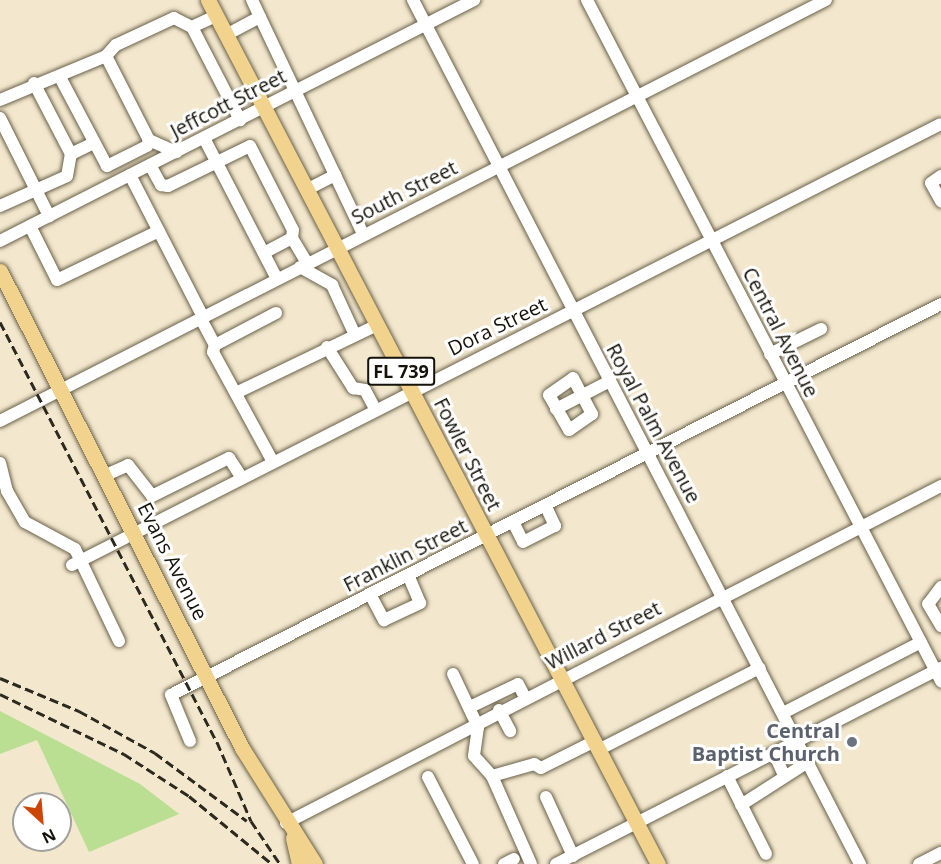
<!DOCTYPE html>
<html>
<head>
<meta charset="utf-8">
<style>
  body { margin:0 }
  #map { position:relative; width:941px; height:864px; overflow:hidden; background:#f3e8ce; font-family:"Open Sans",sans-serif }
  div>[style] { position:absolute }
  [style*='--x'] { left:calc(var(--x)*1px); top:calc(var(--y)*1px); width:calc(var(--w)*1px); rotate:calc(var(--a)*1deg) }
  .green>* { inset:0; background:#bade92 }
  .roads { filter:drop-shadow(0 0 2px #696049) drop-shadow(0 0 2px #696049) }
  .minor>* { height:12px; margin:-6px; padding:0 6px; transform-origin:6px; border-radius:6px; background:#fff }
  .major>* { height:15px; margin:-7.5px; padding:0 7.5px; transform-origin:7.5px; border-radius:7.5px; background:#f1d38d }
  .rail>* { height:3px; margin-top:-1.5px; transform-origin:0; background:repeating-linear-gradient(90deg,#2d291e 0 9px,transparent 0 13.5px) }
  .dots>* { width:16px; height:16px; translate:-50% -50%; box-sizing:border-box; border:3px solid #fff; border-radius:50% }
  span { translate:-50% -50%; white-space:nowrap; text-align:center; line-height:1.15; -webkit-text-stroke:6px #fff; paint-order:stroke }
  .shield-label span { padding:2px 4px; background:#fff; border:2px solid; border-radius:4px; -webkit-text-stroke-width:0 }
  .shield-label { font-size:18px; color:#151209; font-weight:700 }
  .street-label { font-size:20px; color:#151209 }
  .worship-label { font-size:20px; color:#5b616d; font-weight:700 }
  .right { translate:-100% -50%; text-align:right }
  .north { position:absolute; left:12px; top:792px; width:60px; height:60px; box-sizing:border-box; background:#fff; border:2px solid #a1a09d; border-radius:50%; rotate:154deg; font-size:16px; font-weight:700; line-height:24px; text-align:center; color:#151209 }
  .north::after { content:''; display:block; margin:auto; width:21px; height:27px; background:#cc4707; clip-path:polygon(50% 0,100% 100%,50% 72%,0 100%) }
</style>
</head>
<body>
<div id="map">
  <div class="green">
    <div style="clip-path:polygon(0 711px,140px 784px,179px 814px,89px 852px,37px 740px,0 754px)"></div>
  </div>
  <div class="roads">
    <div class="minor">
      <div style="--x:413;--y:0;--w:973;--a:62.64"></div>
      <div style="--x:587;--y:0;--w:768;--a:62.53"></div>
      <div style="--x:260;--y:17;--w:240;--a:64.6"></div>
      <div style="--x:192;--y:27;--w:105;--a:62.7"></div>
      <div style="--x:226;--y:35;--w:38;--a:-28"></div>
      <div style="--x:260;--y:17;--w:19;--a:-115"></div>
      <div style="--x:106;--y:56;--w:15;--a:-48"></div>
      <div style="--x:116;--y:45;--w:64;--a:-25"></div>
      <div style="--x:174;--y:18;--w:20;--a:27"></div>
      <div style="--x:192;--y:27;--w:26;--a:-25"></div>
      <div style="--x:34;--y:83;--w:80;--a:62.5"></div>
      <div style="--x:0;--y:100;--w:115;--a:-22.5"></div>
      <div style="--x:106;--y:56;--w:94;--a:62.9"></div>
      <div style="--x:149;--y:140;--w:6;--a:108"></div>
      <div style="--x:147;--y:146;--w:45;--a:153.4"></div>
      <div style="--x:107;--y:166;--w:98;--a:-117.9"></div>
      <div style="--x:231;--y:102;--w:26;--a:-28"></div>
      <div style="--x:0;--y:118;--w:110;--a:63.4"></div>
      <div style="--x:204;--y:138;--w:159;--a:62.6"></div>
      <div style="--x:149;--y:140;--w:30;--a:24"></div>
      <div style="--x:150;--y:165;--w:23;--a:61"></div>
      <div style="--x:161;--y:185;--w:7;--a:8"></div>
      <div style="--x:168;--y:186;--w:91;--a:-26"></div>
      <div style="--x:250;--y:146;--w:94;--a:62.9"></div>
      <div style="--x:293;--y:230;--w:8;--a:97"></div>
      <div style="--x:292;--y:238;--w:32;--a:152"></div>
      <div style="--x:130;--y:175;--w:160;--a:62.8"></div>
      <div style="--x:941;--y:176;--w:12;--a:145"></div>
      <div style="--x:931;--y:183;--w:21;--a:61"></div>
      <div style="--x:306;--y:190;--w:33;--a:-27"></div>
      <div style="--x:0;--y:206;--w:73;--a:-24.1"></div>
      <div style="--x:67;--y:176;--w:22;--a:-80"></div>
      <div style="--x:71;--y:154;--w:25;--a:-26"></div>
      <div style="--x:30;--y:226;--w:60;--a:63.4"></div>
      <div style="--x:57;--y:280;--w:113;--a:-25.7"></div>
      <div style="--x:292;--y:238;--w:29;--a:59"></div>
      <div style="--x:0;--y:241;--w:532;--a:-26.95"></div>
      <div style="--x:300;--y:267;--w:37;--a:29"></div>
      <div style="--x:332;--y:285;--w:55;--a:65.3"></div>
      <div style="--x:201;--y:319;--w:30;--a:62"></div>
      <div style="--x:327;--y:347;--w:49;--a:57.6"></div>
      <div style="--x:353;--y:388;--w:12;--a:9"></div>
      <div style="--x:365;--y:390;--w:21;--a:62"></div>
      <div style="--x:770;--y:354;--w:57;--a:-26.1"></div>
      <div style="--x:573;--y:378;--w:41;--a:62.2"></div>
      <div style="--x:592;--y:414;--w:28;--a:145"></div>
      <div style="--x:569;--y:430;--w:40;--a:-119.7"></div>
      <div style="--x:549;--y:395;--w:29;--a:-35"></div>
      <div style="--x:236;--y:393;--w:157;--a:-25.7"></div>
      <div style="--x:556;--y:409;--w:61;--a:-27.4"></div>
      <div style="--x:0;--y:421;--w:927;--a:-27.01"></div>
      <div style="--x:273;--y:462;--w:125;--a:-118.6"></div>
      <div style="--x:213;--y:352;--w:7;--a:-74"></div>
      <div style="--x:215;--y:345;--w:69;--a:-27.7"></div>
      <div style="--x:0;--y:463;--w:29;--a:76"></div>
      <div style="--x:7;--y:491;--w:36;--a:60"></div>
      <div style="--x:25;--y:522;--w:57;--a:28.4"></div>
      <div style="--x:75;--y:549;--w:102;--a:64.4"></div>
      <div style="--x:106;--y:475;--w:24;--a:-24"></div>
      <div style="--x:128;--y:465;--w:39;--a:52"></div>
      <div style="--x:152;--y:496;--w:86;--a:-26.3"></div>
      <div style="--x:229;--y:458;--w:24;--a:57"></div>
      <div style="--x:513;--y:522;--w:22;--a:63"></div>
      <div style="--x:523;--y:542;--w:36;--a:-27"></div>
      <div style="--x:555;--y:526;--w:23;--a:-115"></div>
      <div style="--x:72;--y:565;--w:974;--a:-26.91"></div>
      <div style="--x:941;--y:587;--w:21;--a:127"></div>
      <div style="--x:928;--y:604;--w:26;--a:59"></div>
      <div style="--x:370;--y:594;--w:30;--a:62"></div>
      <div style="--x:384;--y:620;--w:40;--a:-25"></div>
      <div style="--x:420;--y:603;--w:30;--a:-113"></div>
      <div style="--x:453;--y:674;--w:59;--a:64.7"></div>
      <div style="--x:478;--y:727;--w:29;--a:98"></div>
      <div style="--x:474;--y:756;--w:27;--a:48"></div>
      <div style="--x:492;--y:776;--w:44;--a:-15.9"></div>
      <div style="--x:534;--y:764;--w:8;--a:30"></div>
      <div style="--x:541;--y:768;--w:60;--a:-26.6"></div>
      <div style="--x:470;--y:707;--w:53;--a:-25.6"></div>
      <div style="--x:518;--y:684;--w:15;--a:62"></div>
      <div style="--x:499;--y:710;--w:24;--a:62"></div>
      <div style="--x:783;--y:713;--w:155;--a:-27.2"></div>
      <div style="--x:190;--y:741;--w:50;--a:-112.4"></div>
      <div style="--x:171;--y:695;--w:864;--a:-26.92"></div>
      <div style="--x:600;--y:749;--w:179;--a:-26.9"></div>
      <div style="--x:774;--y:753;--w:24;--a:66"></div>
      <div style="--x:492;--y:776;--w:96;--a:66.1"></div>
      <div style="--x:727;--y:776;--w:87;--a:63.4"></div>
      <div style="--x:428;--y:777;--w:98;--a:62.7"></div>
      <div style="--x:546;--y:797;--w:65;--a:65.4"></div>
      <div style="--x:741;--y:805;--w:80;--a:-32.7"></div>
      <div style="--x:286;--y:823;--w:737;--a:-27.23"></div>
      <div style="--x:504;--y:864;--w:11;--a:-27"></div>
      <div style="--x:556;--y:864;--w:432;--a:-27"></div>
      <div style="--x:919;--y:864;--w:25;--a:-27"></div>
    </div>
    <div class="major">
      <div style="--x:208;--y:0;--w:974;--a:62.49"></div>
      <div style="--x:0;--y:271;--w:535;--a:63.1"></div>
      <div style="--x:242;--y:748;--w:137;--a:57.8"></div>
      <div style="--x:293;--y:838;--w:27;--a:77"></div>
    </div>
  </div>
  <div class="rail">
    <div style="--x:0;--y:322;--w:473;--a:62.7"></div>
    <div style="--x:217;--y:742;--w:86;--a:66.7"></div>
    <div style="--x:251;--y:821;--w:52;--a:56"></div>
    <div style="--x:0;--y:678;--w:86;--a:22.7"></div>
    <div style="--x:79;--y:711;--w:87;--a:28.9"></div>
    <div style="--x:155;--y:753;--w:114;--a:36.5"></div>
    <div style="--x:0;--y:694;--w:138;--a:25.8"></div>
    <div style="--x:124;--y:754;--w:77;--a:32.9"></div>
    <div style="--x:189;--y:796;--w:107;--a:39.3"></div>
  </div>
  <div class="dots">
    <div style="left:852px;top:742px;background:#6b7280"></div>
  </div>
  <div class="shield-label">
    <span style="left:401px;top:371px">FL 739</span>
  </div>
  <div class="street-label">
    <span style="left:228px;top:103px;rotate:-27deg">Jeffcott Street</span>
    <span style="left:404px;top:192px;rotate:-27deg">South Street</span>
    <span style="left:497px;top:326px;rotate:-26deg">Dora Street</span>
    <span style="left:781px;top:332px;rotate:63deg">Central Avenue</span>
    <span style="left:654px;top:423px;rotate:62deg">Royal Palm Avenue</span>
    <span style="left:468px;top:454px;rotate:63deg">Fowler Street</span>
    <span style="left:405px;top:555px;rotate:-27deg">Franklin Street</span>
    <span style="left:173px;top:561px;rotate:63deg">Evans Avenue</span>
    <span style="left:603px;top:635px;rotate:-27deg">Willard Street</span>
  </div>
  <div class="worship-label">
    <span class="right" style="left:840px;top:742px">Central<br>Baptist Church</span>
  </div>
  <div class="north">N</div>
</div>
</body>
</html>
